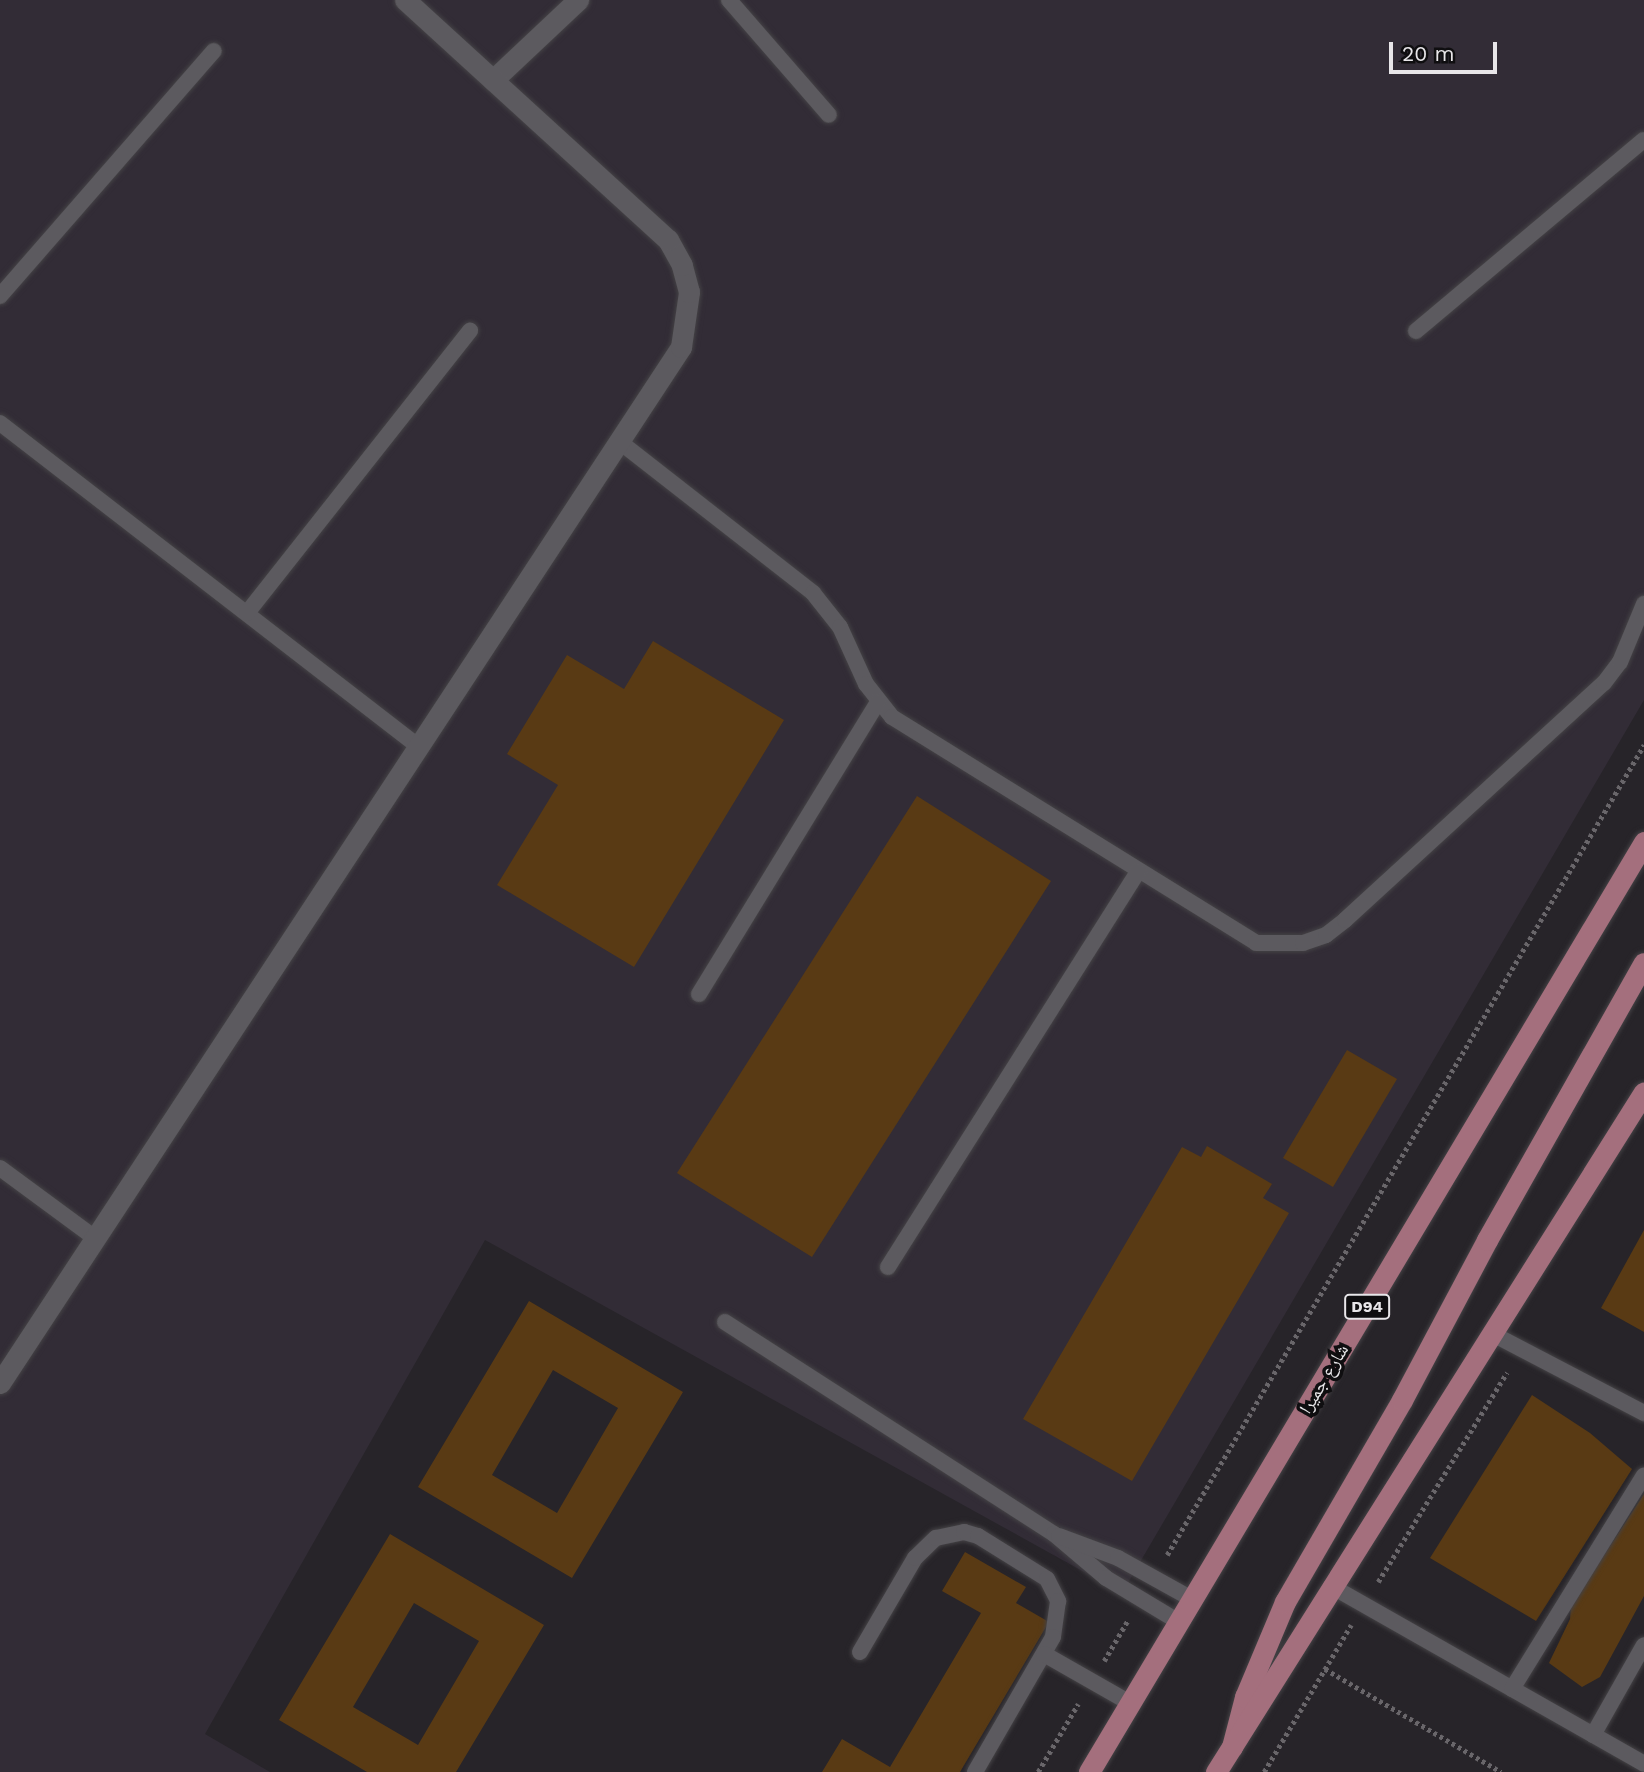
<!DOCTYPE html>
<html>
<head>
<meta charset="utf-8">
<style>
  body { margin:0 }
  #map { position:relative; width:1644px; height:1772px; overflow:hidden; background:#272429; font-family:"Work Sans","Noto Naskh Arabic",sans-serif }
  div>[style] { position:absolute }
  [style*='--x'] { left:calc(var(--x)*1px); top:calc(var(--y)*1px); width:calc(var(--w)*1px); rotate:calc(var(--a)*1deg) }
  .built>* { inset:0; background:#322c36 }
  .building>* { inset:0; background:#593a14 }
  .path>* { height:4.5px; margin-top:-2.25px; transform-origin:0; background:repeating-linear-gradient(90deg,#69666a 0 3.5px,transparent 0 7px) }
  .roads { filter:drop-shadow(0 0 2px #444245) drop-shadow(0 0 2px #444245) }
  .service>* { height:16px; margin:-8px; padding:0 8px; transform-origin:8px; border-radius:8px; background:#5c5a5f }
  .minor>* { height:21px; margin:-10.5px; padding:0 10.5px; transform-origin:10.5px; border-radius:10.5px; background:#5c5a5f }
  .primary>* { height:21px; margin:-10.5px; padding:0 10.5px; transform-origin:10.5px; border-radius:10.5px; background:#a46f7d }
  span { translate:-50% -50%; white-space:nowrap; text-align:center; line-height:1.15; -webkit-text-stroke:7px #0f0e10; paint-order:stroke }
  .shield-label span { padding:2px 5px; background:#0f0e10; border:2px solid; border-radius:5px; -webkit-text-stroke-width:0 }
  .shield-label { font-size:16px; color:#e8e6e9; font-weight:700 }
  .street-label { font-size:18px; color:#e8e6e9 }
  .scale { position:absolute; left:1389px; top:42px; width:108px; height:32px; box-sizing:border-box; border:4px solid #e8e6e9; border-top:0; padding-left:9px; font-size:21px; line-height:24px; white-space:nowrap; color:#e8e6e9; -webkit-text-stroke:5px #0f0e10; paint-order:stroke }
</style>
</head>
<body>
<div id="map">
  <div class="built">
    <div style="clip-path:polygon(0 0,1644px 0,1644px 700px,1122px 1593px,485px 1240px,205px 1734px,270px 1772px,0 1772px)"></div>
  </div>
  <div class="building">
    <div style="clip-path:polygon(653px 641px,784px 720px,634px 967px,497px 885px,558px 785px,507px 754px,567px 655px,624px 689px)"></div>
    <div style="clip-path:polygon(917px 796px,1051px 881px,812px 1257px,677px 1173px)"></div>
    <div style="clip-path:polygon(1347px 1050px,1397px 1079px,1333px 1187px,1283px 1158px)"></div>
    <div style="clip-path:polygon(1207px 1146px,1272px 1184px,1263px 1198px,1289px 1213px,1132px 1481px,1023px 1419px,1182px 1147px,1201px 1157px)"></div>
    <div style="clip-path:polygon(1644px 1230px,1644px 1332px,1601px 1308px)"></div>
    <div style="clip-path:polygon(evenodd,529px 1301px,683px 1392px,572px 1578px,418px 1487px,529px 1301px,553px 1370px,618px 1408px,557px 1513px,492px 1475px,553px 1370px)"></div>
    <div style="clip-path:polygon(1532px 1395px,1590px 1433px,1632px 1469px,1536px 1621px,1430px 1558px)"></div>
    <div style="clip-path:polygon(1644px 1494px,1644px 1596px,1600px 1677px,1582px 1687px,1549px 1663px,1570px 1619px,1571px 1606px)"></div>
    <div style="clip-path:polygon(evenodd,390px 1534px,544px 1625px,456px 1772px,367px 1772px,279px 1720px,390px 1534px,414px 1603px,479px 1641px,418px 1745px,353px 1707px,414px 1603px)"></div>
    <div style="clip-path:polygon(965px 1552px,1026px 1587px,1016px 1603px,1049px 1622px,960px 1772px,822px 1772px,842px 1739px,890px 1767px,981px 1613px,942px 1591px)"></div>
  </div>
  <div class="path">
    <div style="--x:1167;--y:1555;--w:940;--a:-59.51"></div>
    <div style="--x:1378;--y:1582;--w:246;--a:-58.4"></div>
    <div style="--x:1104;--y:1661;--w:48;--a:-59.7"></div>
    <div style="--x:1325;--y:1669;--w:204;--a:30.3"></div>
    <div style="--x:1038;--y:1772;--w:79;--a:-59.5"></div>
    <div style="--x:1264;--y:1772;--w:171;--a:-59.4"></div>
  </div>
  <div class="roads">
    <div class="service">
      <div style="--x:729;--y:0;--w:152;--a:49"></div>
      <div style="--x:0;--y:296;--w:325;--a:-48.9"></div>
      <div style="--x:1416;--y:331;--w:297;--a:-40"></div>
      <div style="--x:0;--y:423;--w:530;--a:37.71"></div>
      <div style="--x:620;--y:442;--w:245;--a:38"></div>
      <div style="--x:813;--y:593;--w:43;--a:51.5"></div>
      <div style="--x:840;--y:627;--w:63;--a:65.5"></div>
      <div style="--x:866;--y:684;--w:42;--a:51.8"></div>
      <div style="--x:892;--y:717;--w:428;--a:31.8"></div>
      <div style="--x:1256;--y:943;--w:47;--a:0"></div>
      <div style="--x:1303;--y:943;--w:24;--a:-19"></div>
      <div style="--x:1326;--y:935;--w:24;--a:-38"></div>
      <div style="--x:1345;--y:920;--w:351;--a:-42.5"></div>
      <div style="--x:1604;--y:683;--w:26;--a:-53"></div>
      <div style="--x:1620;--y:662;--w:63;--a:-67.5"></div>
      <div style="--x:247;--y:613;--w:360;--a:-51.7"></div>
      <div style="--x:699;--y:994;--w:342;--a:-58.5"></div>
      <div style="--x:0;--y:1168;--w:118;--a:36.4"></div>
      <div style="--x:888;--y:1267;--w:468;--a:-57.7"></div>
      <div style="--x:725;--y:1322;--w:391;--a:32.8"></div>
      <div style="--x:1054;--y:1534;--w:68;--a:40.2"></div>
      <div style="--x:1106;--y:1578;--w:85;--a:31.1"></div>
      <div style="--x:1491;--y:1333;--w:173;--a:27.6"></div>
      <div style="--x:1059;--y:1536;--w:63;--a:20.4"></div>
      <div style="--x:1118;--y:1558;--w:85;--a:29"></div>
      <div style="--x:1331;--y:1586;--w:360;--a:29.6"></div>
      <div style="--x:860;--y:1652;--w:109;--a:-59.7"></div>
      <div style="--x:915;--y:1558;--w:29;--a:-44"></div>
      <div style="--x:936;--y:1538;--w:29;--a:-12"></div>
      <div style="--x:964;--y:1532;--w:15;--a:16"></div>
      <div style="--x:978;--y:1536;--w:81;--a:31.9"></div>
      <div style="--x:1047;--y:1579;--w:25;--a:63"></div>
      <div style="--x:1058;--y:1601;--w:36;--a:98"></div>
      <div style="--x:1053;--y:1637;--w:156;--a:120"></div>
      <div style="--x:1044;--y:1654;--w:99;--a:29.7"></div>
      <div style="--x:1512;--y:1689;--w:251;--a:-58.3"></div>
      <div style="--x:1593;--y:1735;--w:103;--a:-60.5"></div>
    </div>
    <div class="minor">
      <div style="--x:493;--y:80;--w:117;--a:-43.3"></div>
      <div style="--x:0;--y:1383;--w:1240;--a:-56.68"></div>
      <div style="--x:681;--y:347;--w:56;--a:-81.7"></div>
      <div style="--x:689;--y:292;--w:28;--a:-105"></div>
      <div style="--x:682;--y:265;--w:29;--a:-119"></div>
      <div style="--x:668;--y:240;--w:356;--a:-137.6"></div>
    </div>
    <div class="primary">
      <div style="--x:1232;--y:1747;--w:52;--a:-75.4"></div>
      <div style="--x:1245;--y:1697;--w:103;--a:-67.2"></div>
      <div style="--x:1285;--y:1602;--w:233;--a:-59.9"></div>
      <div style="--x:1402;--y:1400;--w:181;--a:-62"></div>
      <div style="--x:1487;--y:1240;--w:318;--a:-60.5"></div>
      <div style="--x:1089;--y:1772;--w:1083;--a:-59.17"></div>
      <div style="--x:1216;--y:1772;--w:803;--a:-57.81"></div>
    </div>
  </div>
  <div class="shield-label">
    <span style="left:1367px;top:1307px">D94</span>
  </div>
  <div class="street-label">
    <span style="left:1324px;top:1379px;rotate:-59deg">شارع جميرا</span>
  </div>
  <div class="scale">20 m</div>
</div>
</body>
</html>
